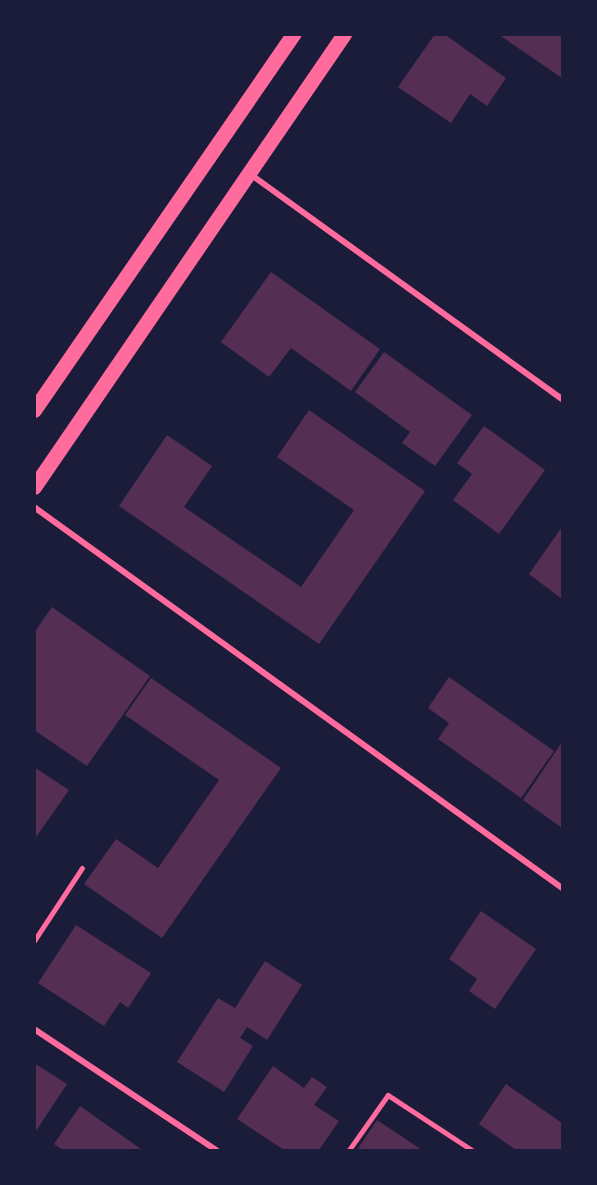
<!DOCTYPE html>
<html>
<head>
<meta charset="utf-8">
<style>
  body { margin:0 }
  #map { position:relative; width:597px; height:1185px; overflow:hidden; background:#1b1b3a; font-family:"DejaVu Sans",sans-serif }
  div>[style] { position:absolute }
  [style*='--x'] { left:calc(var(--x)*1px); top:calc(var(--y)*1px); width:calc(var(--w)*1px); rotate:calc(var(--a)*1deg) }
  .building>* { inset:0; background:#542f53 }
  .service>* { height:4.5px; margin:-2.25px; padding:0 2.25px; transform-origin:2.25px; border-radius:2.25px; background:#ff6b9d }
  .minor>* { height:6px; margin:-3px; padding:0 3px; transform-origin:3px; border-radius:3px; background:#ff6b9d }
  .primary>* { height:15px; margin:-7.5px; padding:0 7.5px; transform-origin:7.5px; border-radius:7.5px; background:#ff6b9d }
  span { translate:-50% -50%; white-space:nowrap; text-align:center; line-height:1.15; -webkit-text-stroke:4.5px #1b1b3a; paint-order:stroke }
  .frame { position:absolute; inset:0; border:36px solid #1b1b3a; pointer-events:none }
</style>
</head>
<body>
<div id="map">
  <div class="building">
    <div style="clip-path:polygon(435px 34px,444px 34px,506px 78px,487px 106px,470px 94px,451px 123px,398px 87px)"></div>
    <div style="clip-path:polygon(498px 34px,562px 34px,562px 78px)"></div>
    <div style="clip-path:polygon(271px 272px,380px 349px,351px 391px,291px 348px,269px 377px,221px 342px)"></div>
    <div style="clip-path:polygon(384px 352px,472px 415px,435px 466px,402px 443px,410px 432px,355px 392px)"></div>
    <div style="clip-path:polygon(309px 410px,425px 491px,319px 644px,119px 506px,167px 435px,212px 466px,184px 507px,301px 587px,354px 510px,277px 457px)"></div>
    <div style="clip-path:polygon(484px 426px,545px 470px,499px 534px,453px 500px,472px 474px,457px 463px)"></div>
    <div style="clip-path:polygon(562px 527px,562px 599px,529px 574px)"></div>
    <div style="clip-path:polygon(52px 607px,150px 676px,87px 766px,34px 730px,34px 633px)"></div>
    <div style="clip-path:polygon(449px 677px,554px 751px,521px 798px,438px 739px,449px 723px,428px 708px)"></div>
    <div style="clip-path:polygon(151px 678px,281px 768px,162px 938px,84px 884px,116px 839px,158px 868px,219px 780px,125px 715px)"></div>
    <div style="clip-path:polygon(562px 742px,562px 828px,523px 800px)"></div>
    <div style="clip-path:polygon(34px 767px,69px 790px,34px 840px)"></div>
    <div style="clip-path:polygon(481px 911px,536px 949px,495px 1009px,469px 991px,477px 979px,449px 959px)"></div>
    <div style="clip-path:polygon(76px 925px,151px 973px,128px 1008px,120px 1002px,104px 1026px,38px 983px)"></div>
    <div style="clip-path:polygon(265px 961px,302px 985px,267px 1040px,247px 1027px,240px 1038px,253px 1046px,224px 1092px,177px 1062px,218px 998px,235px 1008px)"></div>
    <div style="clip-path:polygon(34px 1063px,67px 1084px,34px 1134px)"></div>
    <div style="clip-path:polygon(273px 1066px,304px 1088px,312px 1077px,327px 1087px,314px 1105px,339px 1121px,319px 1150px,284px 1150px,237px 1119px)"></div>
    <div style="clip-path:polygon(506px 1084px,562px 1123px,562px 1150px,516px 1150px,479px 1124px)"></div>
    <div style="clip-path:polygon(80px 1106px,141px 1149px,140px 1150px,63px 1150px,54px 1144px)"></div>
    <div style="clip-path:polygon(377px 1120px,422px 1150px,357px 1150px)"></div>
  </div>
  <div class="service">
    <div style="--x:34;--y:941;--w:87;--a:-56.7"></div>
    <div style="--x:349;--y:1150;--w:67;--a:-54.7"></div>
    <div style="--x:388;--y:1095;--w:100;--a:33.2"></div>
  </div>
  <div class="minor">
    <div style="--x:250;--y:174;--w:385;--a:35.8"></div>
    <div style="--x:34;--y:507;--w:651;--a:35.81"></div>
    <div style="--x:34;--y:1029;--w:219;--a:33.6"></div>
  </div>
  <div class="primary">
    <div style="--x:34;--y:410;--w:457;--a:-55.4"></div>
    <div style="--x:34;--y:487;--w:549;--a:-55.62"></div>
  </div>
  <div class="frame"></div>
</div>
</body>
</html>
